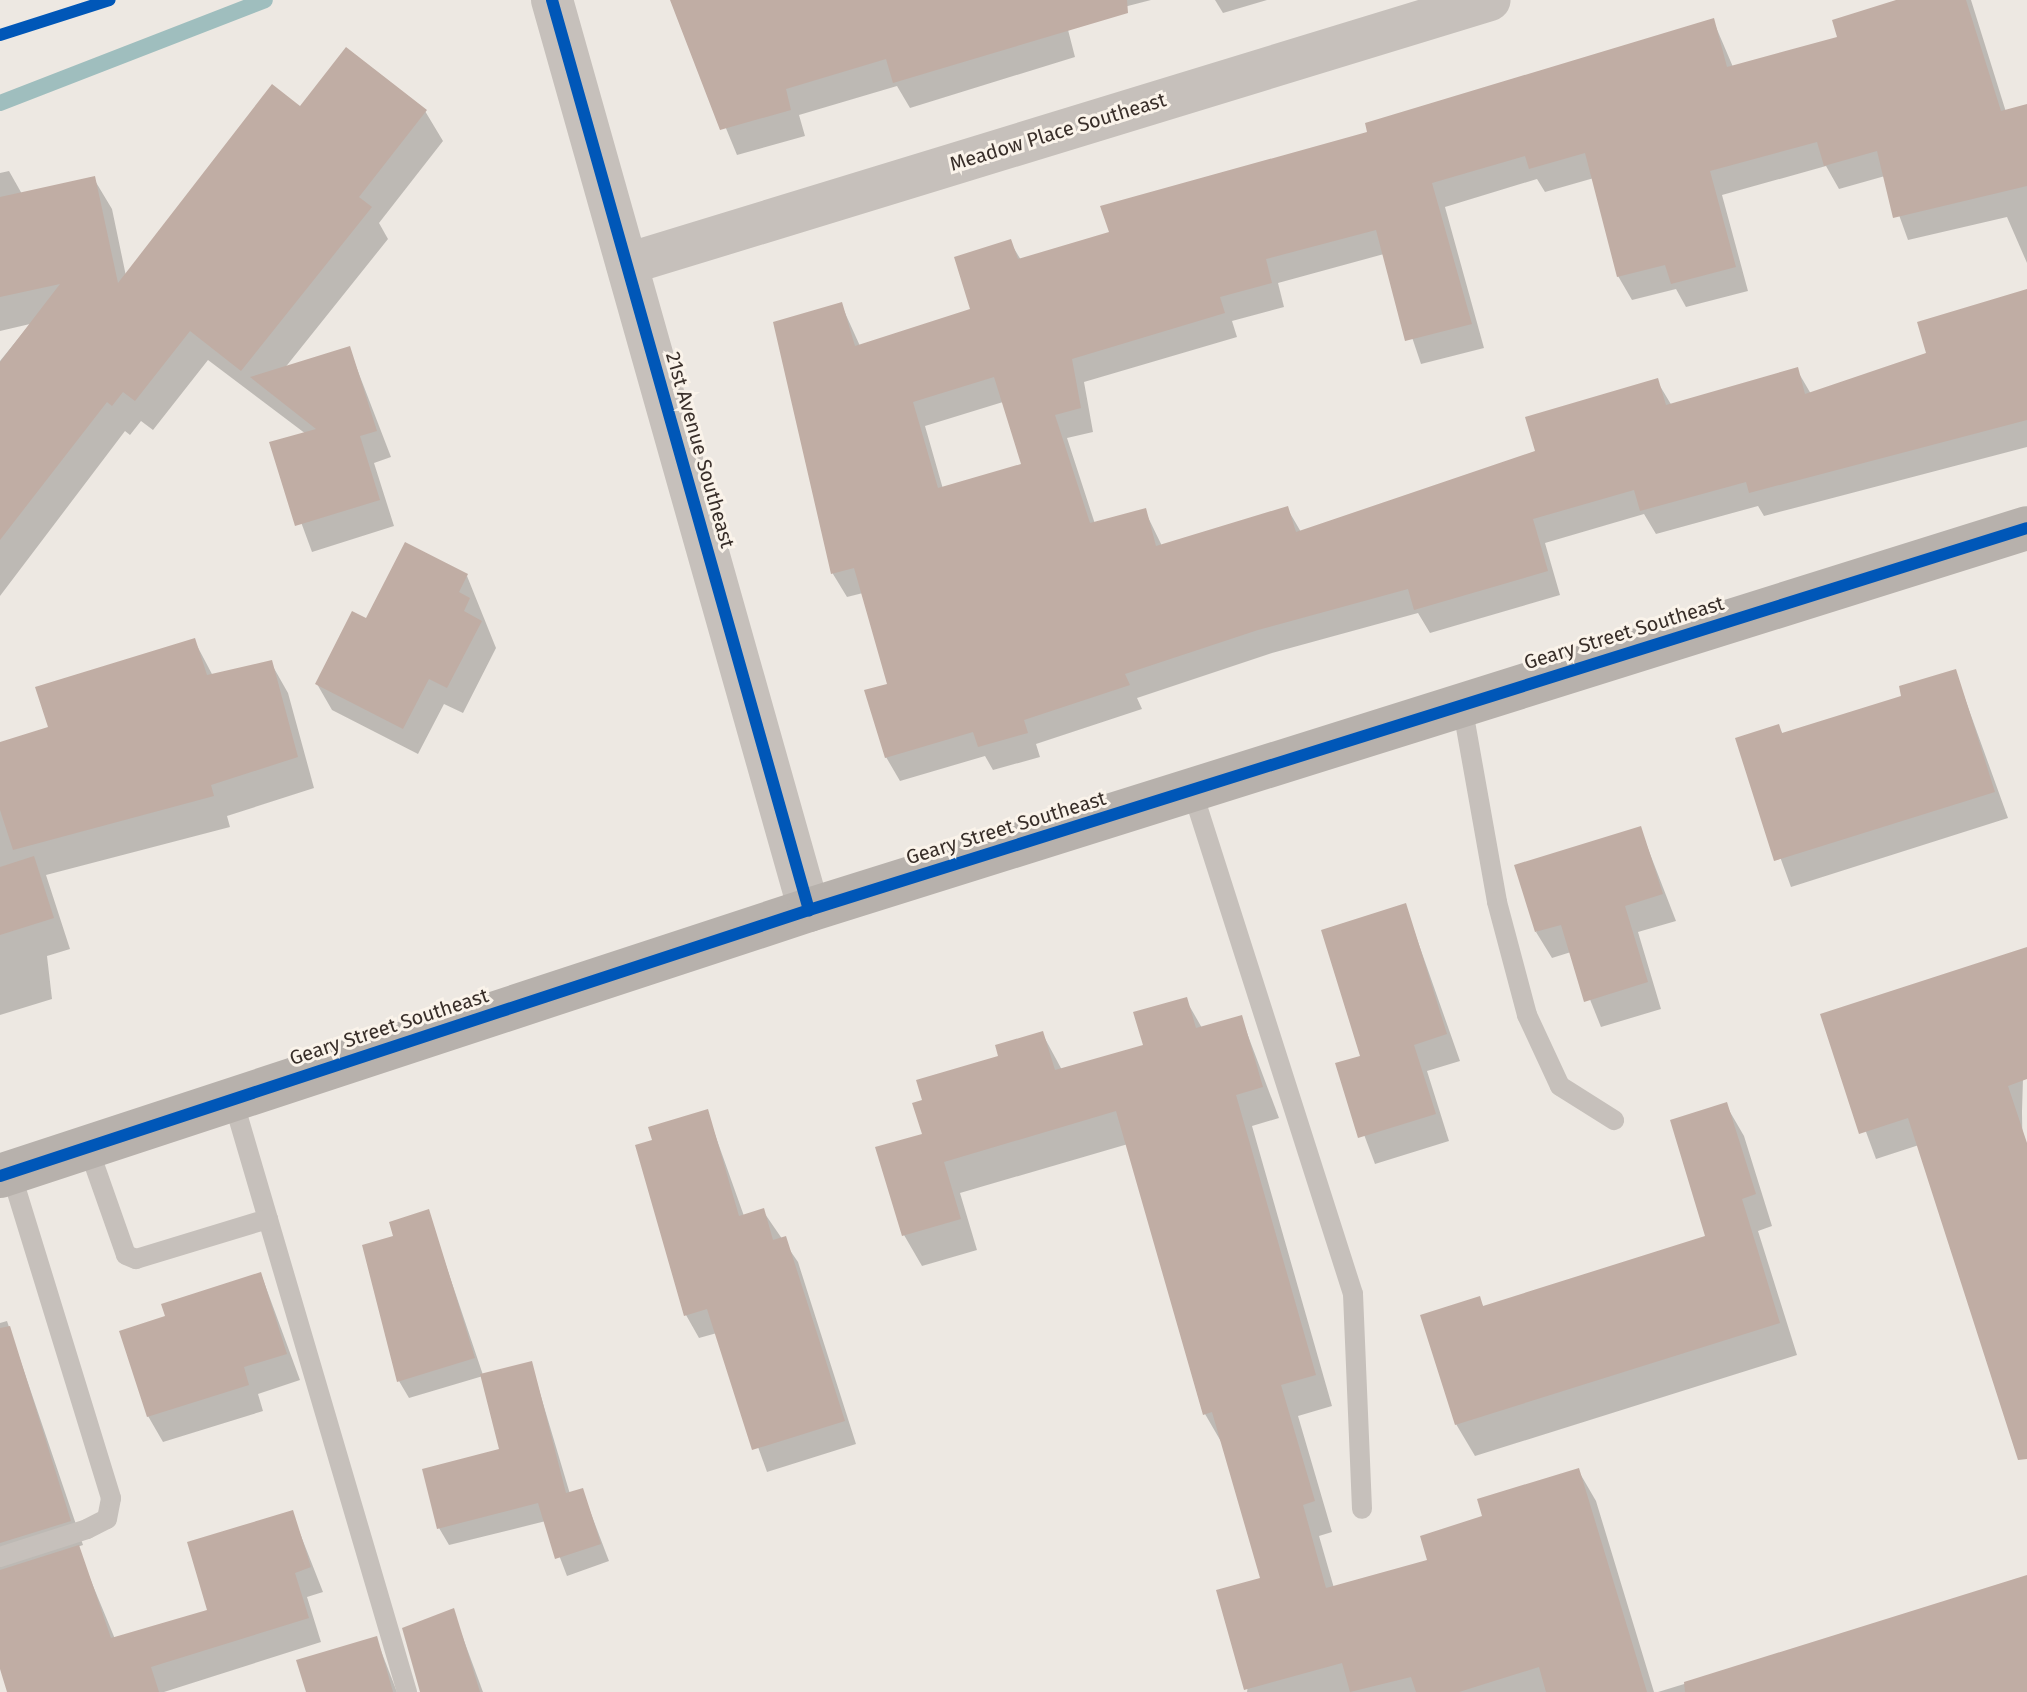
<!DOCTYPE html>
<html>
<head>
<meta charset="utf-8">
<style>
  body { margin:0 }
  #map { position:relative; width:2027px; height:1692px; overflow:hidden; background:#ede8e2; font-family:"Fira Sans",sans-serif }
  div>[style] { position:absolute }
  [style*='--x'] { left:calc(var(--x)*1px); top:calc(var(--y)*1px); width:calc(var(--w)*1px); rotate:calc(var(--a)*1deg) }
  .shadow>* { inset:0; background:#0003 }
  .stream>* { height:16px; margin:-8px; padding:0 8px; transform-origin:8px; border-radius:8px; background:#9fbebe }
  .building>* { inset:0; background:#c0ada4 }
  .lane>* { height:20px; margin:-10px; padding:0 10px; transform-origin:10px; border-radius:10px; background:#c6c0bb }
  .street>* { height:42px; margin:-21px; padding:0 21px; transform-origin:21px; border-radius:21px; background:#c6c0bb }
  .secondary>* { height:44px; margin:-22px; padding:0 22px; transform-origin:22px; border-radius:22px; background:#b7b1ac }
  .cycleway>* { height:12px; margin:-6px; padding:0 6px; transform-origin:6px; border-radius:6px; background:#0057b8 }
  span { translate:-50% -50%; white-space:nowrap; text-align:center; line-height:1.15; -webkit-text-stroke:6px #faf3ea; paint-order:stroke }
  .street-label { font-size:20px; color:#382e29 }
</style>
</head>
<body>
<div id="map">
  <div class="shadow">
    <div style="clip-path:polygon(673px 0,1151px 0,1066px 22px,1075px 57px,910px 108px,897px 86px,799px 115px,805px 136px,737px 155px)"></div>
    <div style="clip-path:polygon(1215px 0,1267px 0,1223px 13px)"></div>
    <div style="clip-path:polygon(evenodd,1902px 0,1971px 0,2006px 112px,2027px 106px,2027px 263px,2007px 217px,1908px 240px,1885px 176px,1839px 189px,1826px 166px,1722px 195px,1748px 291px,1686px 307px,1676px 289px,1632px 300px,1618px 276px,1594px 178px,1545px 192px,1537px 179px,1445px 207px,1484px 348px,1421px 364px,1384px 254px,1278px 283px,1284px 307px,1232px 321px,1237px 337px,1084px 382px,1093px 432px,1067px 438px,1095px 524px,1145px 511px,1162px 546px,1287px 508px,1301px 532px,1537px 452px,1657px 381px,1672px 406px,1797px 370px,1811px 394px,2027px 324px,2027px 447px,1764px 516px,1758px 506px,1656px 534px,1644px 514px,1545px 543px,1560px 595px,1430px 633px,1418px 613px,1272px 653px,1137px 698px,1142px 709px,1036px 744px,1040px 757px,993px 770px,985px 756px,900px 781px,886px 757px,889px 685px,863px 593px,847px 597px,833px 574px,775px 323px,841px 304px,860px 346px,973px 310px,1010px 242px,1021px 260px,1111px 233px,1370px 134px,1713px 20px,1733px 67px,1840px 38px,1902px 0,1003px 402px,1023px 466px,943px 489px,925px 426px,1003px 402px)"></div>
    <div style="clip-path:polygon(300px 109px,425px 111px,443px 141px,379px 223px,388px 239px,284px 369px,349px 348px,391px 457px,374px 463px,394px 526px,312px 552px,272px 443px,306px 434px,208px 360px,153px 430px,141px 421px,130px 435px,125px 431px,0 596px,0 361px,30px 324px,0 331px,0 173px,9px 171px,22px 194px,94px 179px,112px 209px,126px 276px)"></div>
    <div style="clip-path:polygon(467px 576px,496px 648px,463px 713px,444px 704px,418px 754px,332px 710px,317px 684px,367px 621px)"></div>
    <div style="clip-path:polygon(194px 640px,213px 676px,271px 663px,288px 693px,314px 788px,227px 816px,230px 827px,46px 875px,70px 949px,47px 956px,52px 999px,0 1015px,0 744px,50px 729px)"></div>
    <div style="clip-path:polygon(1955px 671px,2008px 818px,1791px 887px,1737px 739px,1778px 726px,1783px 735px,1904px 697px)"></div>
    <div style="clip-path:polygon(1640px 828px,1676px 921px,1638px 932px,1661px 1009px,1601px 1027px,1571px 952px,1552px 958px,1536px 932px)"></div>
    <div style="clip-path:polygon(1405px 905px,1460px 1061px,1427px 1071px,1449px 1141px,1375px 1164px,1338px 1065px,1363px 1057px)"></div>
    <div style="clip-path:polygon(2027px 949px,2022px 1112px,2027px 1429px,1919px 1145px,1876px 1159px,1823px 1015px)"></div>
    <div style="clip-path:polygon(1186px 1000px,1202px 1028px,1241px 1017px,1279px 1118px,1252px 1126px,1332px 1406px,1298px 1416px,1332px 1532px,1319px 1536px,1334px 1588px,1430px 1561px,1484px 1517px,1578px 1470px,1596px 1501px,1654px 1692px,1247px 1692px,1262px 1579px,1223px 1445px,1205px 1414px,1128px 1144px,960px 1193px,977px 1250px,922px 1266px,904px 1235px,924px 1135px,1000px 1057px,1042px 1033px,1062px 1070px,1145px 1046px)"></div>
    <div style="clip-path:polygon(1726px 1105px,1744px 1136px,1772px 1226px,1758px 1231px,1797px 1355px,1475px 1456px,1456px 1424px,1479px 1298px,1484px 1308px,1708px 1238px)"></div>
    <div style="clip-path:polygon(707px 1112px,744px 1216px,763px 1211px,798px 1262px,856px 1444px,767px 1472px,717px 1333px,699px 1338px,686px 1315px,655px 1142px)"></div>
    <div style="clip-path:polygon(428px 1212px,483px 1375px,531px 1363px,570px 1494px,582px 1490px,609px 1561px,567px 1576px,546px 1521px,449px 1545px,439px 1528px,502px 1451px,483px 1376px,409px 1398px,399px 1381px,395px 1237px)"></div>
    <div style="clip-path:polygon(261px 1274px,300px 1380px,258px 1394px,263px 1411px,163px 1442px,148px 1416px)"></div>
    <div style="clip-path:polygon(7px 1321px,83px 1545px,77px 1547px,115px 1639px,210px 1611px,292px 1513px,323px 1592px,307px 1597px,321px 1642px,164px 1692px,9px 1692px,0 1662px,0 1323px)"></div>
    <div style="clip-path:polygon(2027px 1579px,2027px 1692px,1658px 1692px)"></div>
    <div style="clip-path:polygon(453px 1611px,483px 1692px,420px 1692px)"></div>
    <div style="clip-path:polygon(376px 1638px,397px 1692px,308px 1692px)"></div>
  </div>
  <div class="stream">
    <div style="--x:0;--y:103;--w:284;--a:-21.2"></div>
  </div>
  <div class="building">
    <div style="clip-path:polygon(670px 0,1127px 0,1128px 13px,893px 83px,886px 59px,786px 89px,791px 110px,720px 130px)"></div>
    <div style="clip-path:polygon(evenodd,1896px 0,1966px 0,2001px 111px,2027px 104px,2027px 186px,1893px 218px,1877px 151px,1824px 166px,1817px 142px,1710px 171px,1736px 267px,1671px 284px,1665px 265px,1617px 277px,1585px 153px,1529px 169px,1525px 156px,1432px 183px,1472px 324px,1405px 341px,1376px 230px,1266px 259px,1272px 283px,1220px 297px,1225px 313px,1072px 359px,1081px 408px,1055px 415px,1090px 523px,1146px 508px,1156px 546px,1288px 506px,1296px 532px,1535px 451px,1525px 417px,1658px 378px,1666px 405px,1798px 367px,1805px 394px,1926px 353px,1917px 322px,2027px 289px,2027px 420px,1749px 493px,1746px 482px,1640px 511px,1634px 490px,1533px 519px,1548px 571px,1414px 610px,1408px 589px,1258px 630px,1125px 674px,1130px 685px,1024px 720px,1028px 733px,978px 747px,973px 732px,885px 758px,864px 690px,887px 684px,854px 568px,831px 574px,773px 322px,842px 302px,855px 346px,970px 309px,954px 257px,1011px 239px,1018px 259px,1109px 232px,1100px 206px,1367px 132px,1365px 123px,1714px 18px,1727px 67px,1837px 37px,1832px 20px,1896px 0,994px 377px,1021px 464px,938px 488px,913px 402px,994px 377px)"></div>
    <div style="clip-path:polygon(346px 47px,427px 110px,359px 197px,372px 207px,241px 371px,190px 331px,135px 401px,123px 392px,112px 406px,107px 402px,0 540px,0 362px,60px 284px,0 297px,0 197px,95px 176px,118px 283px,272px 84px,300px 106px)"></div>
    <div style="clip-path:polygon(350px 346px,377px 431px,360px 436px,380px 500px,295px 526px,269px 442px,316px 429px,250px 377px)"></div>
    <div style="clip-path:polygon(405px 542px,468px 574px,459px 592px,470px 598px,464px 611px,482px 621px,447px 688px,429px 679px,403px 729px,315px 684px,352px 611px,366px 618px)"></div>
    <div style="clip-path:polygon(195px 638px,207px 675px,272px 660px,298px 757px,211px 785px,214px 796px,13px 850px,0 810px,0 742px,48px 727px,35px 687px)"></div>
    <div style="clip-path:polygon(1956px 669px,1995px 792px,1774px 861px,1735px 738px,1779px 724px,1782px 733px,1901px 696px,1899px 686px)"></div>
    <div style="clip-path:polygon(1641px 826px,1663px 894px,1625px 906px,1648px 982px,1584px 1002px,1561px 925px,1535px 932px,1514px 865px)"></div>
    <div style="clip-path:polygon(34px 856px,54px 918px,0 935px,0 867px)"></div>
    <div style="clip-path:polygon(1406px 903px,1447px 1034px,1414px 1045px,1436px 1114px,1358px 1138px,1335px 1063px,1360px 1056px,1321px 930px)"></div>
    <div style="clip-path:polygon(2027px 947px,2027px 1079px,2008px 1086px,2027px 1143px,2027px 1459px,2018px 1460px,1908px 1118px,1859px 1134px,1820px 1014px)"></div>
    <div style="clip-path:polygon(1187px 997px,1196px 1028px,1242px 1015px,1263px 1087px,1236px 1095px,1316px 1375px,1281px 1385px,1315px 1501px,1303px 1505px,1326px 1588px,1427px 1560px,1420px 1536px,1482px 1516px,1477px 1499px,1579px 1468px,1647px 1692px,1546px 1692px,1539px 1667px,1459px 1692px,1416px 1692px,1411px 1677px,1350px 1692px,1342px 1663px,1244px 1690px,1216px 1590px,1260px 1578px,1212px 1412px,1203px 1415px,1116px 1111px,944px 1162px,961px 1219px,902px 1236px,875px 1147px,922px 1134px,912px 1103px,922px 1100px,916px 1080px,998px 1056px,995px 1045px,1043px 1031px,1055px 1070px,1143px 1045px,1133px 1012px)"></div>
    <div style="clip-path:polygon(1727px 1102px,1756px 1194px,1742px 1199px,1780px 1323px,1455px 1425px,1420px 1315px,1480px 1296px,1483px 1306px,1705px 1236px,1670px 1120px)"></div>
    <div style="clip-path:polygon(708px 1109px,739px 1216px,764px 1208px,773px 1240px,786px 1236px,845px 1421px,752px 1450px,707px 1309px,684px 1316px,635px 1145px,652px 1140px,648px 1127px)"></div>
    <div style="clip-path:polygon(429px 1209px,475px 1358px,397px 1382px,362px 1245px,393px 1236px,389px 1222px)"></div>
    <div style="clip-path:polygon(261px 1272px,287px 1354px,244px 1367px,249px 1385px,147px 1417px,119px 1331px,165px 1316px,161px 1304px)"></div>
    <div style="clip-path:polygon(10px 1326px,71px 1521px,0 1543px,0 1328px)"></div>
    <div style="clip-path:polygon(532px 1361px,566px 1493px,583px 1488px,601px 1544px,555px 1559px,538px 1503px,437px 1529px,422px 1469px,499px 1449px,480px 1374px)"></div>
    <div style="clip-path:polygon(293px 1510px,311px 1567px,295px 1573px,309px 1618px,151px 1667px,159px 1692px,7px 1692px,0 1669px,0 1570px,79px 1545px,111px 1638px,207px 1610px,187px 1542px)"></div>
    <div style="clip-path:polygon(2027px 1575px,2027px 1692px,1685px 1692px,1684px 1682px)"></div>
    <div style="clip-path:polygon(454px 1608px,480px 1692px,420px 1692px,402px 1628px)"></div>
    <div style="clip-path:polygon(377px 1636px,393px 1692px,306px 1692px,296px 1660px)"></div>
  </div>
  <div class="lane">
    <div style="--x:1462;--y:705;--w:200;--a:79.9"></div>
    <div style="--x:1497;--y:902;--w:117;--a:75.1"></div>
    <div style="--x:1527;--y:1015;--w:78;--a:65.1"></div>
    <div style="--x:1560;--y:1086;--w:64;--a:32.2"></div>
    <div style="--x:1192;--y:790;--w:529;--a:72.28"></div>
    <div style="--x:1353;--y:1294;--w:215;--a:87.6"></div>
    <div style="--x:233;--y:1100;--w:617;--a:73.62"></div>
    <div style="--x:88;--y:1147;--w:114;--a:70.6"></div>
    <div style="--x:126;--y:1255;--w:11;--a:22"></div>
    <div style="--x:136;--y:1259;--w:138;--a:-16.9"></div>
    <div style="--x:0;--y:1557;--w:91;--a:-17.8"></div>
    <div style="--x:87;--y:1529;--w:22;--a:-27"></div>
    <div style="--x:107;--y:1519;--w:21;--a:-79"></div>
    <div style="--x:111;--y:1498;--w:341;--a:-107.1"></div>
  </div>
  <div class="street">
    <div style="--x:552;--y:0;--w:946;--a:74.23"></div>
    <div style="--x:627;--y:264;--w:902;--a:-17.01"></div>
  </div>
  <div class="secondary">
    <div style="--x:0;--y:1176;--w:852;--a:-18.2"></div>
    <div style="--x:809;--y:910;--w:1276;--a:-17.41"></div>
  </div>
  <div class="cycleway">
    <div style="--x:552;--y:0;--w:946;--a:74.23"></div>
    <div style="--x:0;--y:35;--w:115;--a:-17.7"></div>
    <div style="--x:0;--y:1176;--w:852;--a:-18.2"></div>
    <div style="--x:809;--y:910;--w:1276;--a:-17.41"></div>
  </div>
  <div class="street-label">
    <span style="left:1058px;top:132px;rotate:-17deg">Meadow Place Southeast</span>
    <span style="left:700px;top:450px;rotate:74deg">21st Avenue Southeast</span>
    <span style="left:1624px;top:633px;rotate:-17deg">Geary Street Southeast</span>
    <span style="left:1006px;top:828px;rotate:-17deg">Geary Street Southeast</span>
    <span style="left:389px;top:1027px;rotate:-18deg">Geary Street Southeast</span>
  </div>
</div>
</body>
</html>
